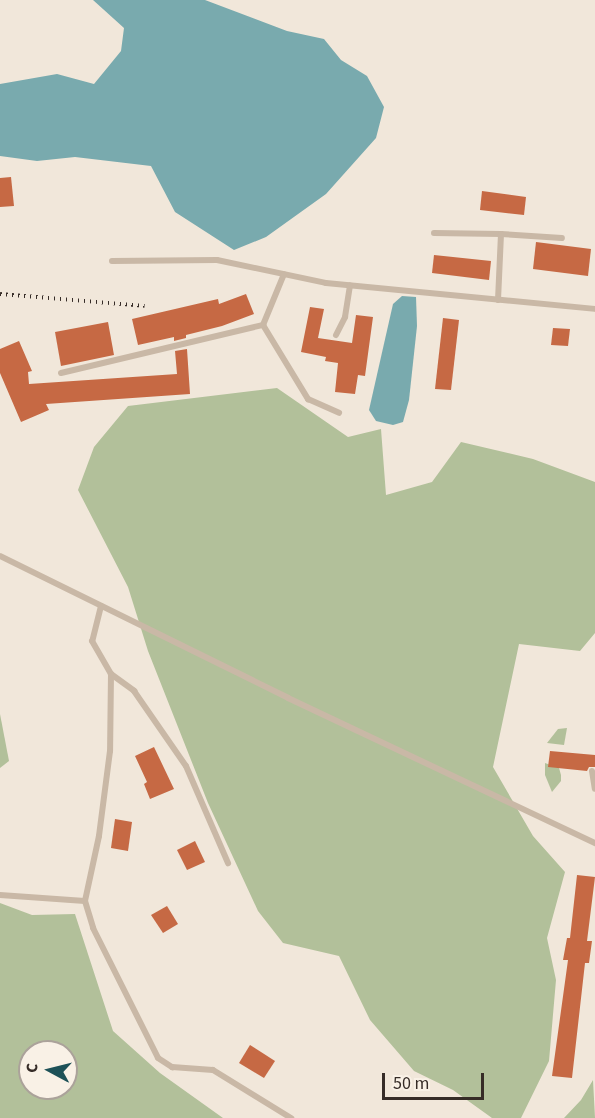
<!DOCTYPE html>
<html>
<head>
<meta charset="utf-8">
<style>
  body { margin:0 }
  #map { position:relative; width:595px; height:1118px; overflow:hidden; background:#f1e7da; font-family:"Source Sans 3",sans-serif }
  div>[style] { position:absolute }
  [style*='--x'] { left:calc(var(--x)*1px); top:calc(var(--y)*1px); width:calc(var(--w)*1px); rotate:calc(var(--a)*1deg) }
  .green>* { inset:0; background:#b2c09a }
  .water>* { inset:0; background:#79aaae }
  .building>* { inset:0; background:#c66944 }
  .service>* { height:6px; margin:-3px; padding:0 3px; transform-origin:3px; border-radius:3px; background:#c9b8a6 }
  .rail>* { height:4px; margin-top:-2px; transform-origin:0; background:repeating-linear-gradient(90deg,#362c27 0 1.5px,transparent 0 6px) }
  span { translate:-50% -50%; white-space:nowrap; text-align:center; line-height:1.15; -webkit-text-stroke:5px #f9f1e6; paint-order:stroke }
  .north { position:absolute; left:18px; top:1040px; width:60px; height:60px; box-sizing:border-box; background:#f9f1e6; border:2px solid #aba29a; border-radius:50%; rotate:277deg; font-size:16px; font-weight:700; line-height:24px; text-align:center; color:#362c27 }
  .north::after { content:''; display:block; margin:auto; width:21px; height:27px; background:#1d5157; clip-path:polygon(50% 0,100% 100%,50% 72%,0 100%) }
  .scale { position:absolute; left:382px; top:1073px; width:102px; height:27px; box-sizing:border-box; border:3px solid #362c27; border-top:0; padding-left:8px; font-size:18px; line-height:21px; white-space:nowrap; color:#362c27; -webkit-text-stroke:4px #f9f1e6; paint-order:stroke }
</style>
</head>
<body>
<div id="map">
  <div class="green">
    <div style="clip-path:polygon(277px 388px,348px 437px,381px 429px,386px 495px,432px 482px,461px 442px,533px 459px,595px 482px,595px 633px,580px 651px,519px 644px,493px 767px,533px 836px,565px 872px,547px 938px,556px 980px,549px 1061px,521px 1118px,492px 1118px,453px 1090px,414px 1071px,370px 1020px,339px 956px,283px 943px,258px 911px,208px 803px,148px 651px,128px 587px,78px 490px,94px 447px,128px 406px)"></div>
    <div style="clip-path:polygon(0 714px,9px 761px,0 768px)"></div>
    <div style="clip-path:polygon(567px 728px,564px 745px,547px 743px,558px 729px)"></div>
    <div style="clip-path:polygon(545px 763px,559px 768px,561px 775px,561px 781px,552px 792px,545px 775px)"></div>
    <div style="clip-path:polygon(evenodd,0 903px,32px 915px,75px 914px,113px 1031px,160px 1073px,223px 1118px,0 1118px,0 903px,30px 1052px,66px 1052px,66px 1088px,30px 1088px,30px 1052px)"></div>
    <div style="clip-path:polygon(593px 1080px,595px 1118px,564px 1118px,581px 1100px)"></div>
  </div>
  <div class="water">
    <div style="clip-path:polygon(93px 0,205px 0,287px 31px,324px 39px,341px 60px,367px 76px,384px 107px,376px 138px,326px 194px,266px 237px,234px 250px,175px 212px,151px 166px,75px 157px,37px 161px,0 156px,0 84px,57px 74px,94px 84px,121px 51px,124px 28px)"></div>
    <div style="clip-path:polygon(402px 296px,416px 297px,417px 326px,409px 400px,403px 422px,393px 425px,376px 421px,369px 410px,393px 304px)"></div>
  </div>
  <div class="building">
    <div style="clip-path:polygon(11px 177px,14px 206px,0 207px,0 178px)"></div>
    <div style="clip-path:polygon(482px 191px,526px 197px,524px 215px,480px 210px)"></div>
    <div style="clip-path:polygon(536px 242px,591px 249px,588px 276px,533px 269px)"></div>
    <div style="clip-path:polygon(434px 255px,491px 261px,489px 280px,432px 273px)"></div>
    <div style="clip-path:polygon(246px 294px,254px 314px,222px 326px,186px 335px,186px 338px,174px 341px,174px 337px,138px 345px,132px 319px,218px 299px,219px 304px)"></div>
    <div style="clip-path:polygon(310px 307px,324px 309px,318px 338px,352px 343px,356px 315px,373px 317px,365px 376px,358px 375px,355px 394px,335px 392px,338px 363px,325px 361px,326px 357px,301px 352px)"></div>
    <div style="clip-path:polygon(443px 318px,459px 320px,451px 390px,435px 389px)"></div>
    <div style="clip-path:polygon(108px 322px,114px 355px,61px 366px,55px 332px)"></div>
    <div style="clip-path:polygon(553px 328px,570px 329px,568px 346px,551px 345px)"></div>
    <div style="clip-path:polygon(19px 341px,32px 371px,28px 372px,29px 384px,177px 374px,175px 351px,187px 349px,190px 394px,46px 404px,49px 410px,21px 422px,0 373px,0 349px)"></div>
    <div style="clip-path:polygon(154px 747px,174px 789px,150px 799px,144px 784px,147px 782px,135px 756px)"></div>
    <div style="clip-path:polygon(550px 751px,595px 755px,595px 767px,589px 767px,587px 771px,548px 767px)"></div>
    <div style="clip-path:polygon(115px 819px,132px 822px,128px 851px,111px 848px)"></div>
    <div style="clip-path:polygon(195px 841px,205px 862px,187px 870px,177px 850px)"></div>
    <div style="clip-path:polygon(577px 875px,595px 877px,587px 941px,592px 941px,589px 963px,585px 963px,572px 1078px,552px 1076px,568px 960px,563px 960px,567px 938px,570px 938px)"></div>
    <div style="clip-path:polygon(167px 906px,178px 924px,163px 933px,151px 915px)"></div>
    <div style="clip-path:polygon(250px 1045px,275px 1061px,264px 1078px,239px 1063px)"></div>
  </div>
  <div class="service">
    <div style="--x:434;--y:233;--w:67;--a:0.9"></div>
    <div style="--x:501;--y:234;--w:66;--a:92.6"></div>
    <div style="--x:501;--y:234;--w:61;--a:3.8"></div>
    <div style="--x:112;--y:261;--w:105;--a:-0.5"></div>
    <div style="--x:217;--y:260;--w:111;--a:11.9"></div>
    <div style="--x:326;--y:283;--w:270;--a:5.5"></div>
    <div style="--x:263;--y:325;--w:87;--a:58.7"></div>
    <div style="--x:308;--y:399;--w:34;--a:24"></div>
    <div style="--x:336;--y:335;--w:20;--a:-63"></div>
    <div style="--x:345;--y:317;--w:32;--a:-81"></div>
    <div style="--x:61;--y:373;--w:208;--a:-13.4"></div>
    <div style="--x:263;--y:325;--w:55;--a:-67.6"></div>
    <div style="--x:0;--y:556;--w:321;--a:26.2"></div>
    <div style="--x:288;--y:698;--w:340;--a:25.3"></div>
    <div style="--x:101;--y:606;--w:36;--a:104"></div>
    <div style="--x:92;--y:641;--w:38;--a:60"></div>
    <div style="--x:111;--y:674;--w:77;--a:90.7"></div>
    <div style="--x:110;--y:751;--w:86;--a:97.4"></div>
    <div style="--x:99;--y:836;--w:66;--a:102.2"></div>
    <div style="--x:85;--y:901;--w:28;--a:73"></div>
    <div style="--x:93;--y:928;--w:145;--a:63.4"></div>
    <div style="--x:158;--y:1058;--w:17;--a:33"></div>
    <div style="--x:172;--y:1067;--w:41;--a:4.2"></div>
    <div style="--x:213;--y:1070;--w:92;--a:31.6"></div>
    <div style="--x:111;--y:674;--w:29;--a:36"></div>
    <div style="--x:134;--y:691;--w:91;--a:55.3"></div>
    <div style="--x:186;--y:766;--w:106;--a:66.6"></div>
    <div style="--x:592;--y:771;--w:18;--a:81"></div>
    <div style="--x:0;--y:895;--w:85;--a:4"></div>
  </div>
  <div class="rail">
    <div style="--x:0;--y:294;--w:145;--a:4.7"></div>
  </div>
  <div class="north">С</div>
  <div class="scale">50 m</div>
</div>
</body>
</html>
